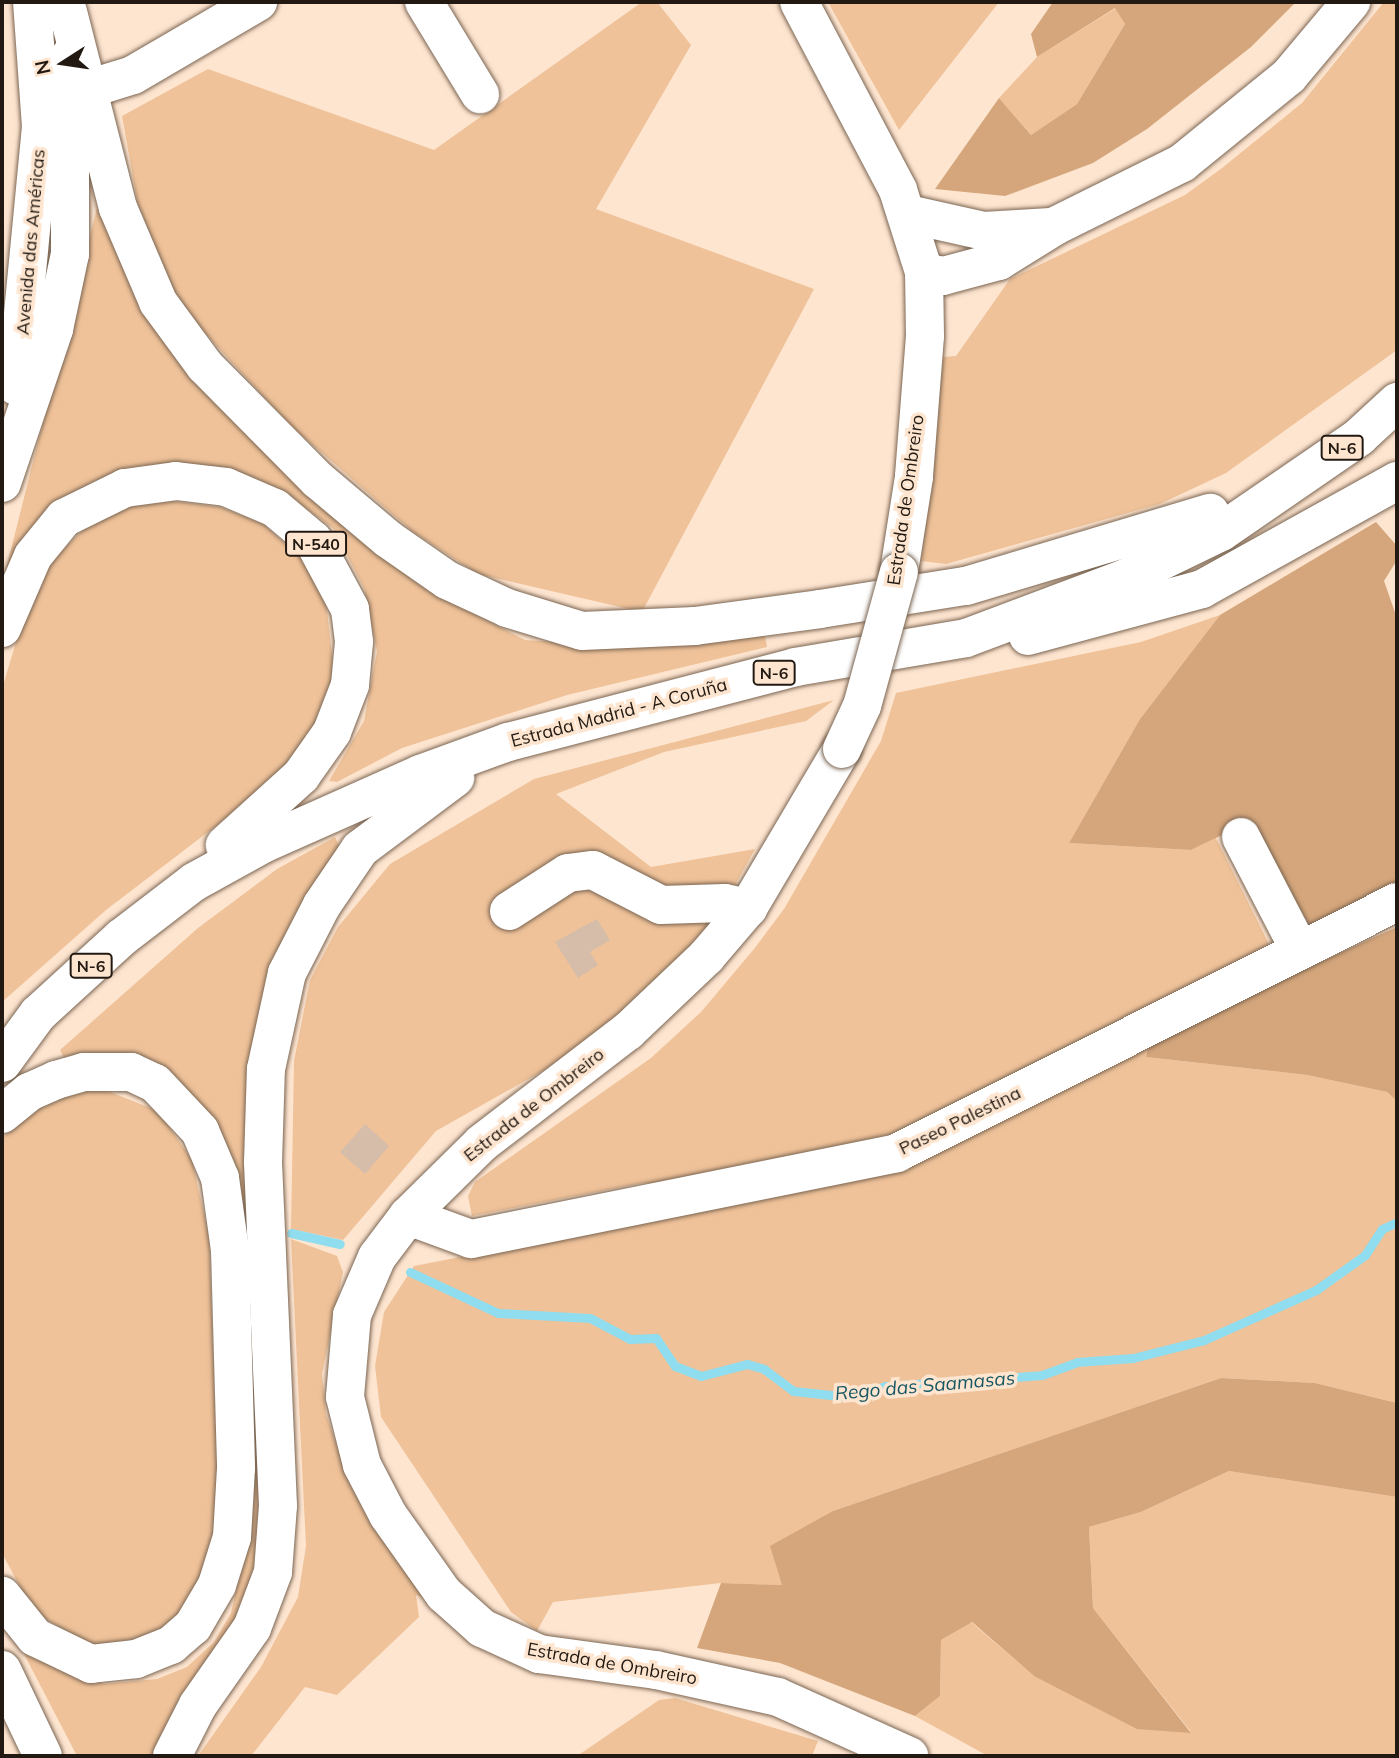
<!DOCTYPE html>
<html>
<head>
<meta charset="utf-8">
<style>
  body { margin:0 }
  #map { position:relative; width:1399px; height:1758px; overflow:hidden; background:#fee5d0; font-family:Mulish,sans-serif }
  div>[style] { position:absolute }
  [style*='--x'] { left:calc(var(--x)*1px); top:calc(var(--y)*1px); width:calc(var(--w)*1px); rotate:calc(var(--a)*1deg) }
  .green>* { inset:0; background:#efc299 }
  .forest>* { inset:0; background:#d5a67b }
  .stream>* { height:9px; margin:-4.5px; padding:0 4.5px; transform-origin:4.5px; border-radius:4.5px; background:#90ddef }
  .building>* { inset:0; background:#d5bda9 }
  .roads { filter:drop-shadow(0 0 2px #7a6552) drop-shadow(0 0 2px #7a6552) }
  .minor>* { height:38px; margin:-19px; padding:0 19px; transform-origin:19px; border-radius:19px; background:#fff }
  .highway>* { height:38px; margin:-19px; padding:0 19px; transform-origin:19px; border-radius:19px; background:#fff }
  .bridges { filter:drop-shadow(0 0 2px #7a6552) drop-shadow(0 0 2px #7a6552) }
  .minor-bridge>* { height:38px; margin:-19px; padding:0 19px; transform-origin:19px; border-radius:19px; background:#fff }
  span { translate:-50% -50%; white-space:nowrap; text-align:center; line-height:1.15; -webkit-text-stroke:7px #fee5d0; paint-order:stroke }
  .shield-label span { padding:2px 5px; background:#fee5d0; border:2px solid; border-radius:5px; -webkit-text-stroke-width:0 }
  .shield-label { font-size:16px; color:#221a12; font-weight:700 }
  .street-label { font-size:18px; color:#221a12 }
  .water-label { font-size:19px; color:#155763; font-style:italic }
  .frame { position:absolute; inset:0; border:4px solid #221a12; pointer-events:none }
  .north { position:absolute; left:28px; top:28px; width:70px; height:70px; -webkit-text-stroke:5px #fee5d0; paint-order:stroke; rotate:258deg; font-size:19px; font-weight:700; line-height:28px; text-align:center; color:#221a12 }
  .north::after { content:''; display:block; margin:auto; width:24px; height:32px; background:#221a12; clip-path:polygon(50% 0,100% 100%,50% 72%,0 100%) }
</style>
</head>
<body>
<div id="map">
  <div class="green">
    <div style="clip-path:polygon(642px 2px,657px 2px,691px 45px,596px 209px,814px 289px,642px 612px,478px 574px,412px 531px,291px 426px,180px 306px,138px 205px,122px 116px,208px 69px,434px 150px)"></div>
    <div style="clip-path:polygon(828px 2px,999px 2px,899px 130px)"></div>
    <div style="clip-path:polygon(1384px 2px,1397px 2px,1397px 350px,1226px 473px,1160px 504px,946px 564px,921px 561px,943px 357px,956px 356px,1010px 279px,1185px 195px,1222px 168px,1302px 103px)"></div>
    <div style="clip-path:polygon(1116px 8px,1125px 24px,1077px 104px,1031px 135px,999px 98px,1037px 57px)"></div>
    <div style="clip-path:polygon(97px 208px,141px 301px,185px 366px,256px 445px,451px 602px,525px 640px,630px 647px,765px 636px,767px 647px,567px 695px,402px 748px,337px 782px,329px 781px,364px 721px,377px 651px,364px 588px,333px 528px,280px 489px,216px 466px,151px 467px,86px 486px,40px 522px,2px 585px)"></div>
    <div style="clip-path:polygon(172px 501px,220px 507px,263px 524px,302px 559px,326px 602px,334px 673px,306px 745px,242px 806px,106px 910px,2px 1002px,2px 689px,25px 612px,49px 564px,89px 524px,128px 507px)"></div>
    <div style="clip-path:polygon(1220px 615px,1140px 719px,1069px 843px,1191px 850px,1216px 838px,1270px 946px,916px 1132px,719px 1183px,643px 1183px,472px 1216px,468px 1196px,475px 1182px,651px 1058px,701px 1012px,754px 949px,784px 909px,881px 741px,896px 693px,1141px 642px)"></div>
    <div style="clip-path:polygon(834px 700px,806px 721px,664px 752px,556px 794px,651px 867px,755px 849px,718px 916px,640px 1001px,555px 1064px,436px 1131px,343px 1240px,291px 1229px,294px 1061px,310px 980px,338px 927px,390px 864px,534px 779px)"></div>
    <div style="clip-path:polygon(335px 837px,340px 848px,290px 933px,265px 1516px,255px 1599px,156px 1756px,77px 1756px,24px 1654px,104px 1684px,157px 1679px,187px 1667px,214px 1642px,231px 1613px,247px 1540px,253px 1316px,218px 1134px,64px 1058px,60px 1050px,198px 928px,277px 869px)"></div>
    <div style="clip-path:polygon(1150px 1040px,1146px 1057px,1307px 1075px,1387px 1092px,1397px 1101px,1397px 1403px,1315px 1383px,1221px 1378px,833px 1511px,783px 1585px,721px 1583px,553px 1602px,537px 1631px,511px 1612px,381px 1417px,375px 1366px,384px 1312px,414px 1266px,839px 1183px)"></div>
    <div style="clip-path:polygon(105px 1090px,158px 1111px,192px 1160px,209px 1237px,219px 1512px,193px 1602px,156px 1637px,95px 1646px,34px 1613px,2px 1553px,2px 1138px,41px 1105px,81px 1091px)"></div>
    <div style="clip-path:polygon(291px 1239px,337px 1256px,343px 1272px,322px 1374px,326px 1414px,351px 1487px,426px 1599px,416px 1595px,419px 1617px,337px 1695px,305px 1687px,251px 1756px,198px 1756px,261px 1667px,298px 1597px,306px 1546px)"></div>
    <div style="clip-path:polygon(1229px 1471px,1397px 1497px,1397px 1756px,988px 1756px,915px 1716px,940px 1696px,941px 1640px,971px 1622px,1034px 1676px,1191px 1732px,1093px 1608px,1089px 1527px,1141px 1512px)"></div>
    <div style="clip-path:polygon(675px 1698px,818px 1741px,812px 1756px,577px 1756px,659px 1700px)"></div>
  </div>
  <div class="forest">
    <div style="clip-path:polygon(1053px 2px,1296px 2px,1251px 47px,1147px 129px,1093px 163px,1005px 196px,935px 189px,999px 98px,1031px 135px,1077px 104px,1125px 24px,1115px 8px,1037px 57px,1031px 34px)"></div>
    <div style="clip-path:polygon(1376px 522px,1397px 546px,1397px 560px,1384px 581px,1397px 618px,1397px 889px,1309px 925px,1249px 822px,1191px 850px,1069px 843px,1140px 719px,1220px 615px)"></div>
    <div style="clip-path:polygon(1397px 927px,1397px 1101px,1387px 1092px,1307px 1075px,1146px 1057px,1150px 1040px)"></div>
    <div style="clip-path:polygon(1221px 1378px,1315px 1383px,1397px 1403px,1397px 1497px,1229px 1471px,1141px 1512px,1089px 1527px,1093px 1608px,1191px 1733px,1137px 1729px,1034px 1676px,972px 1622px,941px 1640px,940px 1696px,915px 1716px,780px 1663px,697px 1648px,721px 1583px,782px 1585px,770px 1546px,833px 1511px)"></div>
  </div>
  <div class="stream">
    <div style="--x:291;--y:1233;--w:50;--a:12.7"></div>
    <div style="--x:410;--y:1272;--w:97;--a:25"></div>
    <div style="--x:498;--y:1313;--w:92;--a:3.1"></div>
    <div style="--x:590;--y:1318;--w:45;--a:27.7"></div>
    <div style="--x:630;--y:1339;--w:26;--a:-2"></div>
    <div style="--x:656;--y:1338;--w:34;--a:56"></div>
    <div style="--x:675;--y:1366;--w:28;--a:21"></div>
    <div style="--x:701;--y:1376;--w:48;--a:-14.6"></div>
    <div style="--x:747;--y:1364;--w:18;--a:16"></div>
    <div style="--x:764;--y:1369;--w:36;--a:37"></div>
    <div style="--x:793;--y:1391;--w:57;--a:6"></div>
    <div style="--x:850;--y:1397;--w:38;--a:-17"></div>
    <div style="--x:886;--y:1386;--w:156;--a:-4"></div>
    <div style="--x:1042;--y:1375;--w:37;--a:-20"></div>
    <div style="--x:1077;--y:1362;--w:56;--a:-4.1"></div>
    <div style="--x:1133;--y:1358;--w:73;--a:-14.2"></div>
    <div style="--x:1204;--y:1340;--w:123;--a:-24.1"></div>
    <div style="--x:1316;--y:1290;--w:60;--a:-35.5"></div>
    <div style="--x:1365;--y:1255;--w:31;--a:-57"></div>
    <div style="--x:1382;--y:1229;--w:17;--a:-25"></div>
  </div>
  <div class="building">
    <div style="clip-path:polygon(597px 919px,610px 940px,590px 952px,598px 965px,578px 978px,555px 942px)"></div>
    <div style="clip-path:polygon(365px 1124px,389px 1146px,365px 1174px,340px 1152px)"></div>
  </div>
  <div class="roads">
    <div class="minor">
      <div style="--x:424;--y:2;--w:108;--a:58.7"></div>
      <div style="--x:799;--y:2;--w:212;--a:62.2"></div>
      <div style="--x:898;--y:190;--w:86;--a:72.4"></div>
      <div style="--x:924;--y:272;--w:64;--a:89.1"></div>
      <div style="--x:925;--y:336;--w:141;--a:94.5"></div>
      <div style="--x:914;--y:477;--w:96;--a:99"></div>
      <div style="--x:88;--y:89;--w:47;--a:-17.3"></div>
      <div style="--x:133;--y:75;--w:145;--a:-30.3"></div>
      <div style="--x:908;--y:214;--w:78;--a:12.6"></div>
      <div style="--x:984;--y:231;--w:67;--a:-3.4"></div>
      <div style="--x:924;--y:272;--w:19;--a:12"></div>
      <div style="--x:943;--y:276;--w:58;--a:-15"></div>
      <div style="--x:999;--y:261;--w:66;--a:-32"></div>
      <div style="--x:1055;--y:226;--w:142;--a:-26.4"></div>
      <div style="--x:1182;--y:163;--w:138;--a:-39.1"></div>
      <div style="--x:1289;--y:76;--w:97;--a:-50"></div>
      <div style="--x:16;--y:386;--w:260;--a:-84.5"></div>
      <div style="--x:41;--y:127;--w:125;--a:-94.1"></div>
      <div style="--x:2;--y:483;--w:163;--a:-71.3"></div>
      <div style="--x:54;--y:329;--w:77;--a:-78"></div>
      <div style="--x:70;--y:254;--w:198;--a:-90"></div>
      <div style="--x:842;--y:749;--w:185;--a:120.6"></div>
      <div style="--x:748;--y:908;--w:65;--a:130.6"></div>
      <div style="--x:706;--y:957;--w:108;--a:136.5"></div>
      <div style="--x:628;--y:1031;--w:185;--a:142.5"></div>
      <div style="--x:481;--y:1144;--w:103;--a:135.4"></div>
      <div style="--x:408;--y:1216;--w:51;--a:127.1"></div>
      <div style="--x:377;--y:1257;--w:63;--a:113.3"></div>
      <div style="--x:352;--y:1315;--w:82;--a:94.9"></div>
      <div style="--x:345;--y:1397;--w:70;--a:76"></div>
      <div style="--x:362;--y:1465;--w:56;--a:62.5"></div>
      <div style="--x:388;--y:1515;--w:97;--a:54.7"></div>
      <div style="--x:444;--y:1594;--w:51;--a:41.8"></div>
      <div style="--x:482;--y:1628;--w:63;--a:24.5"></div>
      <div style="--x:539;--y:1654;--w:118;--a:7.8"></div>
      <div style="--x:656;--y:1670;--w:125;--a:12.5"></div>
      <div style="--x:778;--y:1697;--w:144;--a:24.2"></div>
      <div style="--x:1241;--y:837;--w:128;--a:62.6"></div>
      <div style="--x:509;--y:911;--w:70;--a:-32.8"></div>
      <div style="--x:568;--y:873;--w:25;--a:-7"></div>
      <div style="--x:593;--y:870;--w:76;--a:27.2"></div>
      <div style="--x:661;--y:905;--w:64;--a:-1.8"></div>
      <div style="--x:725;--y:903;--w:24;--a:12"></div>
      <div style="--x:408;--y:1216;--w:67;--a:20.1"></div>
      <div style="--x:471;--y:1239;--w:435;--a:-11.4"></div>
      <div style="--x:897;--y:1153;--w:559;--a:-26.66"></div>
    </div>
    <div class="highway">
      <div style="--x:68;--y:12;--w:202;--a:75.7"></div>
      <div style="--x:118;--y:208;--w:102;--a:66.9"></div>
      <div style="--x:158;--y:302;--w:79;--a:53.7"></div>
      <div style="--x:205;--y:366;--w:161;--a:45.3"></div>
      <div style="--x:318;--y:480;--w:92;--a:40.1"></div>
      <div style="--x:388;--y:539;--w:72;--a:34.8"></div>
      <div style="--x:447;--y:580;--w:66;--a:25"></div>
      <div style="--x:507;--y:608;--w:78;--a:17"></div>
      <div style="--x:582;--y:631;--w:113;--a:-2.5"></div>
      <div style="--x:695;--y:626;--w:126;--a:-7.7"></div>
      <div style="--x:820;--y:609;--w:148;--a:-9"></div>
      <div style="--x:966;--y:586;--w:255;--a:-16.7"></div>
      <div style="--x:2;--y:628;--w:78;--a:-66.7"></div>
      <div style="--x:33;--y:556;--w:49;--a:-50.8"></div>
      <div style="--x:64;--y:518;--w:68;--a:-26.2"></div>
      <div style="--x:125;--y:488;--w:51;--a:-7.8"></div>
      <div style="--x:176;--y:481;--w:50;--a:6.8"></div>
      <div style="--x:226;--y:487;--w:53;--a:23.2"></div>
      <div style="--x:275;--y:508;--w:50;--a:40.1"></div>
      <div style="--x:313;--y:540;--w:78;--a:61.8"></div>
      <div style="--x:350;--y:609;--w:33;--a:83"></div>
      <div style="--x:354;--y:642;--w:43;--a:95.3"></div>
      <div style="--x:350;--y:685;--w:50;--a:111"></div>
      <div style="--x:332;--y:732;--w:54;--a:125.2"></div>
      <div style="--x:301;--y:776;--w:103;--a:137.8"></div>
      <div style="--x:1028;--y:636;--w:180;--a:-15.1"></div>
      <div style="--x:1202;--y:589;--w:223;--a:-29"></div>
      <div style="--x:2;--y:1063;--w:61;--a:-53.7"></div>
      <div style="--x:38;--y:1014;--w:113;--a:-42.5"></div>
      <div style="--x:121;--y:938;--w:92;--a:-37.5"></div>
      <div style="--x:194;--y:882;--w:79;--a:-28.8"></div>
      <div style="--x:263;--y:844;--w:172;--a:-24"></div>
      <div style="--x:420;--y:774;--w:94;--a:-20"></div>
      <div style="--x:508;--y:742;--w:297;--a:-14.6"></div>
      <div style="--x:795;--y:667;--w:173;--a:-9.6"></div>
      <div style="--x:966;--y:638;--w:173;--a:-20.6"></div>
      <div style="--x:1128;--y:577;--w:103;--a:-25.8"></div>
      <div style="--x:1221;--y:532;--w:168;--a:-34.5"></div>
      <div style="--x:1359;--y:437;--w:52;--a:-42.6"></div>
      <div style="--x:2;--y:1114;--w:35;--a:-39"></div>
      <div style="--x:29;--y:1092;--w:30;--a:-24"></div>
      <div style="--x:56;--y:1080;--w:29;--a:-16"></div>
      <div style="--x:84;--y:1072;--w:47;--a:0"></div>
      <div style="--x:131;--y:1072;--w:26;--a:25"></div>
      <div style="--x:155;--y:1083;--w:66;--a:46.8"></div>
      <div style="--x:200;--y:1131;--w:51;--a:66.9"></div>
      <div style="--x:220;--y:1178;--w:73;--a:82.1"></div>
      <div style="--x:230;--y:1250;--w:218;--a:88.4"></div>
      <div style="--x:236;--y:1468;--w:69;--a:93.3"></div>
      <div style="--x:232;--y:1537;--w:50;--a:107.4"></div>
      <div style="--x:217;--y:1585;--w:48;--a:120.3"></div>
      <div style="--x:193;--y:1626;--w:29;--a:139"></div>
      <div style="--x:171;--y:1645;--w:38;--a:158"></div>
      <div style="--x:136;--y:1659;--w:45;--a:173.7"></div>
      <div style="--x:91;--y:1664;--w:62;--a:-154.3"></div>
      <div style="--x:35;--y:1637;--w:53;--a:-128.8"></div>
      <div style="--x:2;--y:1670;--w:95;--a:64.5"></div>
      <div style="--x:172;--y:1756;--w:57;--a:-63"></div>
      <div style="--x:198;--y:1705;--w:94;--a:-55"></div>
      <div style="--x:252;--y:1628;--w:60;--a:-69.4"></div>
      <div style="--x:273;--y:1572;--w:66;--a:-85.7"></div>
      <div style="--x:278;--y:1506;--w:344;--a:-92.5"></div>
      <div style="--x:263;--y:1162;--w:93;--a:-88.2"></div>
      <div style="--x:266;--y:1069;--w:98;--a:-77.7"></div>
      <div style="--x:287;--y:973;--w:76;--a:-62.8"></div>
      <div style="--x:322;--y:905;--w:68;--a:-55.8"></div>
      <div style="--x:360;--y:849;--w:119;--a:-36.8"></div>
    </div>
  </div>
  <div class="bridges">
    <div class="minor-bridge">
      <div style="--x:842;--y:749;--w:47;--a:-65.1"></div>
      <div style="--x:862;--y:706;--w:139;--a:-74.6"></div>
    </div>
  </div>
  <div class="shield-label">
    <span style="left:1342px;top:448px">N-6</span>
    <span style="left:316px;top:544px">N-540</span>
    <span style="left:774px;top:673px">N-6</span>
    <span style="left:91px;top:966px">N-6</span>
  </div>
  <div class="street-label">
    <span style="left:31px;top:242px;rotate:-85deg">Avenida das Américas</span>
    <span style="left:906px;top:500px;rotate:-82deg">Estrada de Ombreiro</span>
    <span style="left:619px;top:713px;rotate:-15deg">Estrada Madrid - A Coruña</span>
    <span style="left:534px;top:1105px;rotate:-38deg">Estrada de Ombreiro</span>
    <span style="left:960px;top:1121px;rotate:-26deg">Paseo Palestina</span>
    <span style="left:612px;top:1664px;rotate:10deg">Estrada de Ombreiro</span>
  </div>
  <div class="water-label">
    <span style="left:925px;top:1386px;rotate:-5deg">Rego das Saamasas</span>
  </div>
  <div class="frame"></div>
  <div class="north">N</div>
</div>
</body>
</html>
